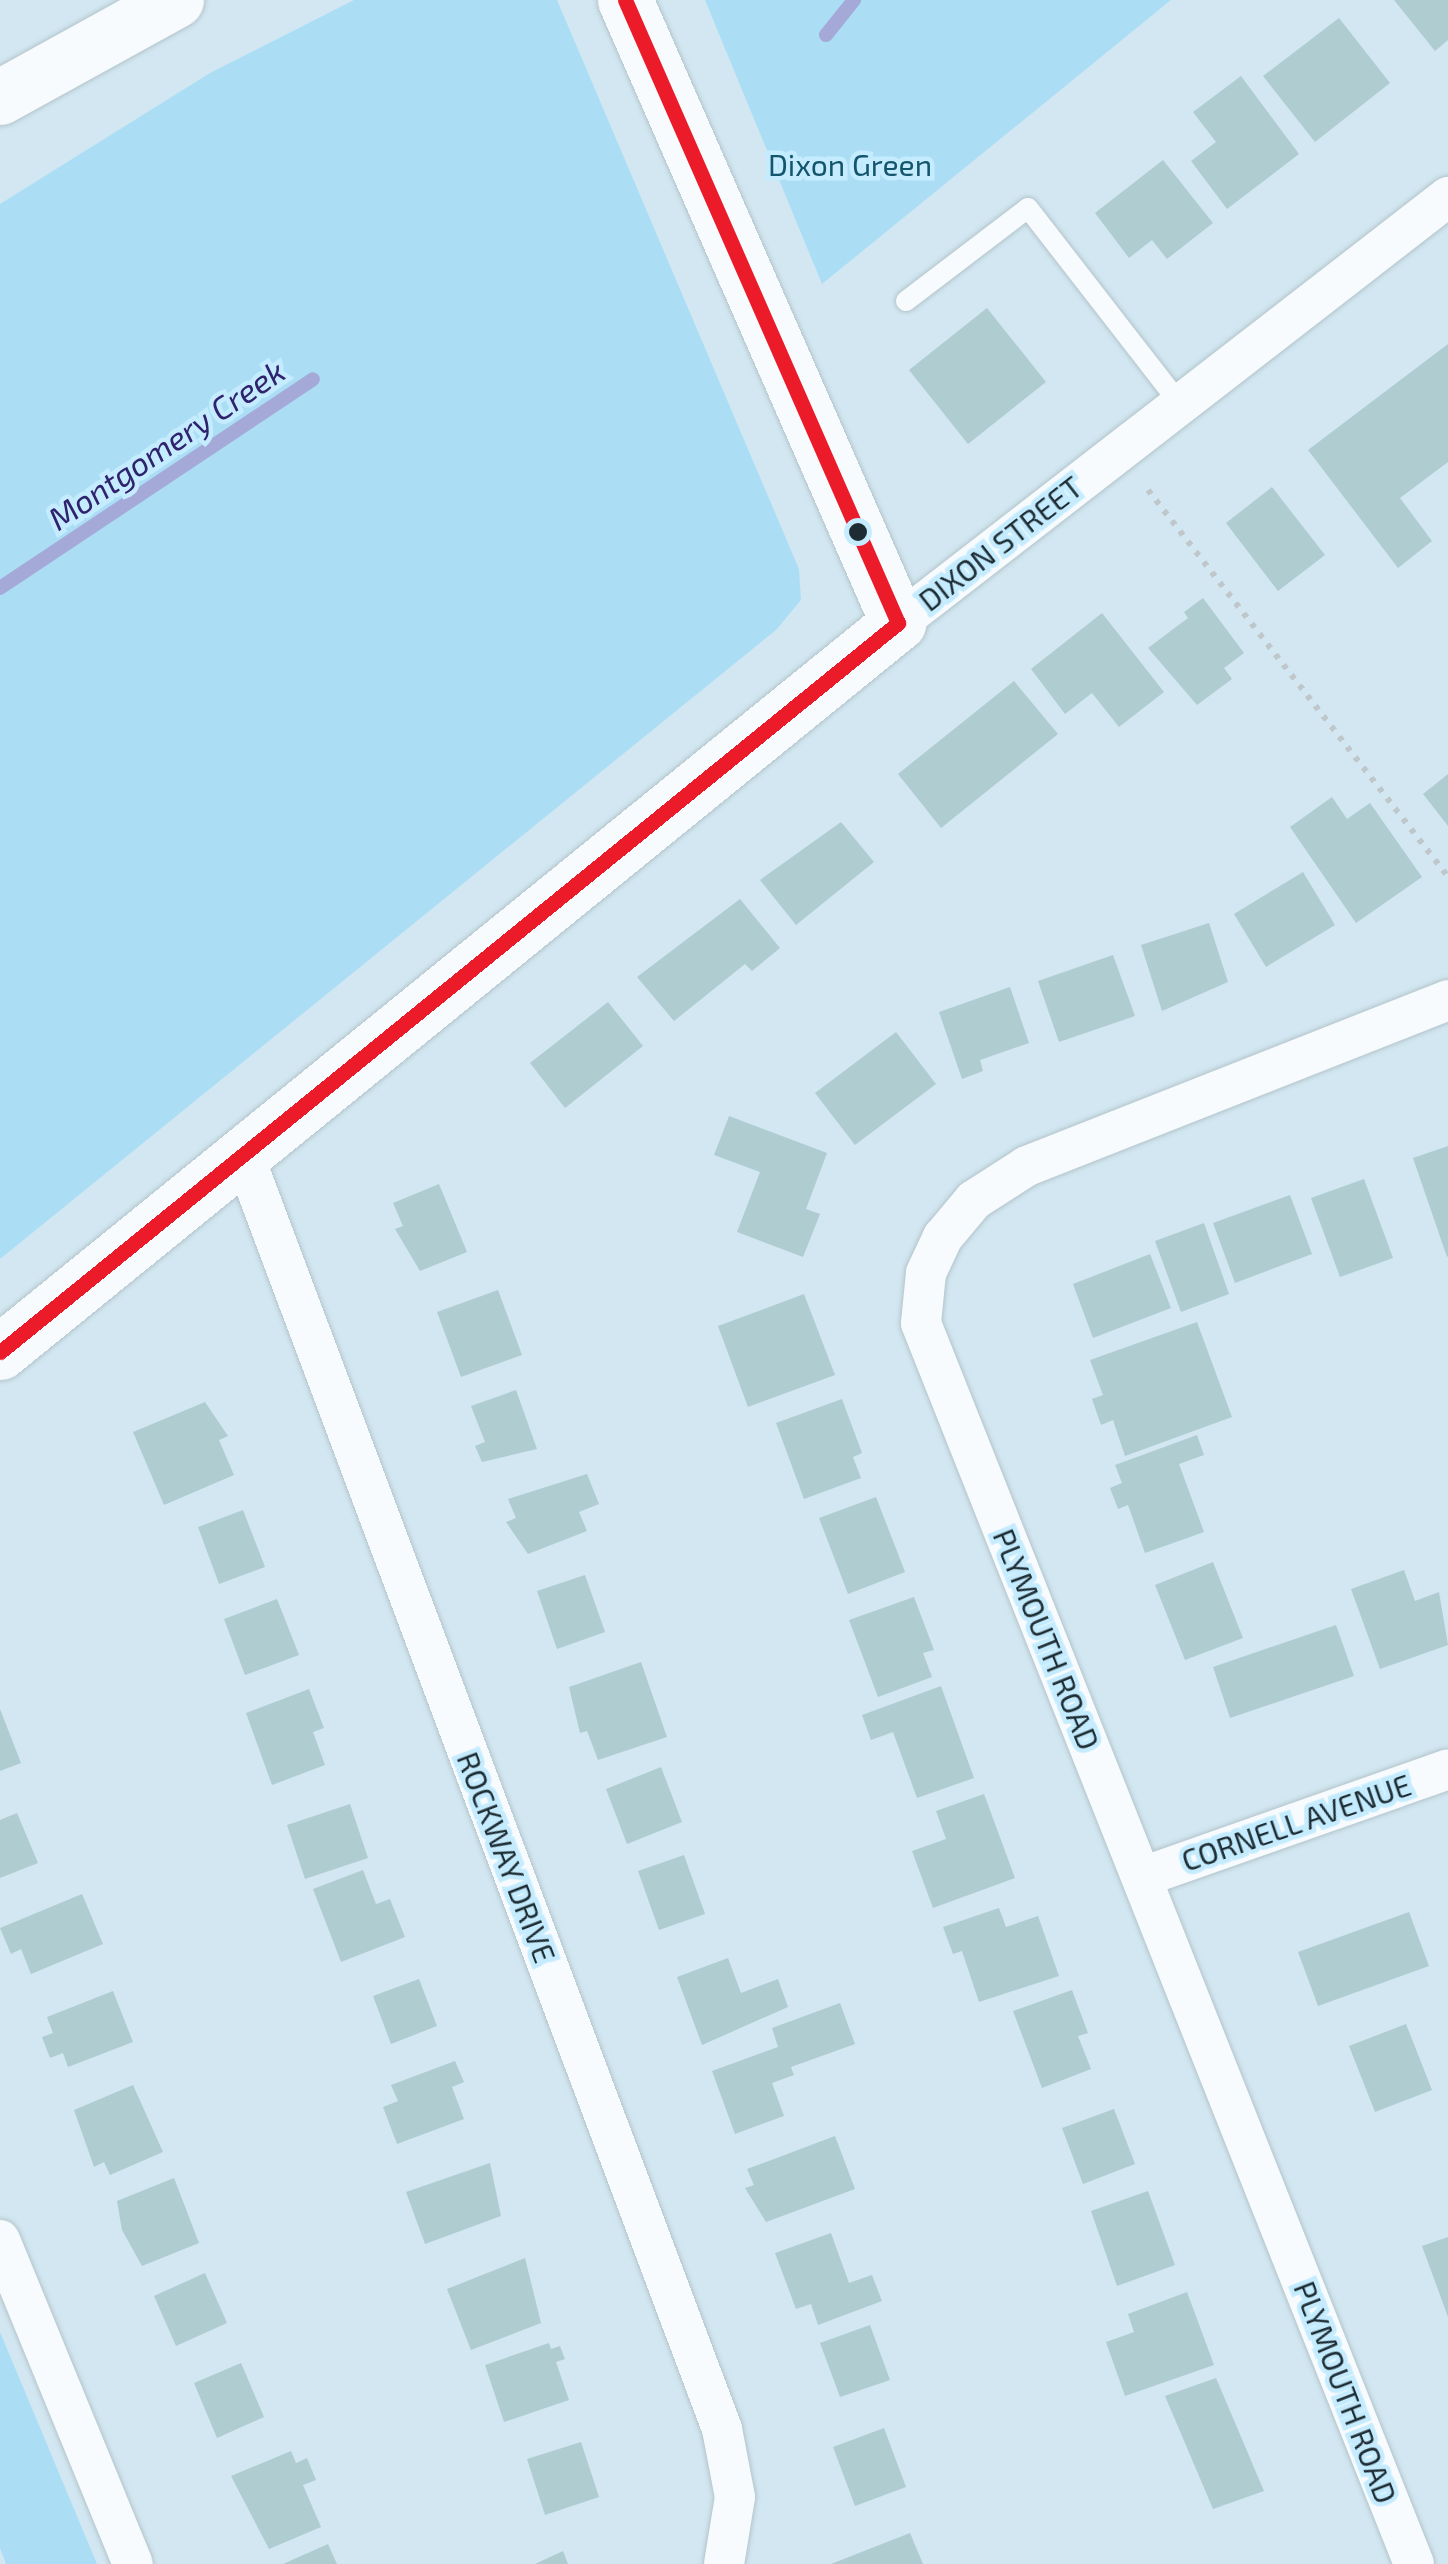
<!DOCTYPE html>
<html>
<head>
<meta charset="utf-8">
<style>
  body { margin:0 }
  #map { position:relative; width:1448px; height:2564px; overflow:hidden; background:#d2e7f1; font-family:"Exo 2",sans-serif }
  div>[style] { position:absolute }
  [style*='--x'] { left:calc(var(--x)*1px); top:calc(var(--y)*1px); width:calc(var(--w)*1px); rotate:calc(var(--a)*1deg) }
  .green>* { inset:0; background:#abdef5 }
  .stream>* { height:14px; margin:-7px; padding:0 7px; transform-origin:7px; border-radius:7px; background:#a4a9d8 }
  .building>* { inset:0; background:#afccd1 }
  .path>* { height:6px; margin-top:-3px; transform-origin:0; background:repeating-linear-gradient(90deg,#bfc7cb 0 5px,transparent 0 13px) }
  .roads { filter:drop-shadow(0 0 2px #b3c4cb) drop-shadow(0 0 2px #b3c4cb) }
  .lane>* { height:20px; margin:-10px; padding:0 10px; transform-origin:10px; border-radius:10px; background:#f8fbfd }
  .street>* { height:40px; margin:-20px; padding:0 20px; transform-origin:20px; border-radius:20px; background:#f8fbfd }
  .secondary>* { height:55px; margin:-27.5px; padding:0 27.5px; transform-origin:27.5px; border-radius:27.5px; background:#f8fbfd }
  .highway>* { height:55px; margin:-27.5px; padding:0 27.5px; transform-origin:27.5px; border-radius:27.5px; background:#f8fbfd }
  .bus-1>* { height:15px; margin:-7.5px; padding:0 7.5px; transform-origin:7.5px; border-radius:7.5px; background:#ec1b29 }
  .dots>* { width:28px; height:28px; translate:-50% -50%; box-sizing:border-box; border:5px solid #c5ecfe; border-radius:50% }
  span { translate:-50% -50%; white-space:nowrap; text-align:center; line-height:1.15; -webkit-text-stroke:9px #c5ecfe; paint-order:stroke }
  .park-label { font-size:30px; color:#13556d }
  .street-label { font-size:30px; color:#1d2c33 }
  .water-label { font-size:32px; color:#30236e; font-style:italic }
</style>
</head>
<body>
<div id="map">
  <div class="green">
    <div style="clip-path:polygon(354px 0,557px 0,799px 569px,801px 600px,776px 630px,0 1259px,0 204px,210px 73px)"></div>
    <div style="clip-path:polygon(705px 0,1171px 0,822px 284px)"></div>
    <div style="clip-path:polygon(0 2332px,97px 2564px,6px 2564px,0 2548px)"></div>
  </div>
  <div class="stream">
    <div style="--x:826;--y:35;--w:45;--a:-51.3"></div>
    <div style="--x:0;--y:588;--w:376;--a:-33.7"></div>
  </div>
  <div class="building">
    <div style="clip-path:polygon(1394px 0,1448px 0,1448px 40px,1435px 51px)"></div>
    <div style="clip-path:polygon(1339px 18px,1390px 83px,1315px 142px,1263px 76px)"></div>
    <div style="clip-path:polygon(1241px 76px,1299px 154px,1227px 209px,1191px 161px,1216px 142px,1193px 112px)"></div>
    <div style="clip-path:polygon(1163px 160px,1213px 223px,1167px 259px,1152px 240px,1129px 258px,1095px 213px)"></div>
    <div style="clip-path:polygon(987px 308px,1046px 382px,968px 444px,909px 370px)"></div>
    <div style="clip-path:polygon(1448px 344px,1448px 462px,1400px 498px,1432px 541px,1398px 568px,1308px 450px)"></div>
    <div style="clip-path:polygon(1272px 487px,1325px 555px,1278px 591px,1226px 523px)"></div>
    <div style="clip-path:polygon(1203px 598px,1244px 653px,1224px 668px,1232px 679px,1197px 705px,1148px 648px,1188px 618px,1184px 612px)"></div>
    <div style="clip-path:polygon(1102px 613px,1164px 692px,1119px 727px,1092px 693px,1065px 714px,1031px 669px)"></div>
    <div style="clip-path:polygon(1014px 681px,1058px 734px,941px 828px,898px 774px)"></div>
    <div style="clip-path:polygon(1448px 774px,1448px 826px,1423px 794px)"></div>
    <div style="clip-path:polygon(1332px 797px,1347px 819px,1370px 803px,1422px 877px,1356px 923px,1290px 827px)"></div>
    <div style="clip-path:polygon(841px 822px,874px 862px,796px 925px,760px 880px)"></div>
    <div style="clip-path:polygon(1303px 872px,1335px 925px,1266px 967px,1234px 914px)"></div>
    <div style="clip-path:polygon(740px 899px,780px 948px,752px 971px,745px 964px,674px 1021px,637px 977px)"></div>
    <div style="clip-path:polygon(1209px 923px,1228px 982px,1162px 1011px,1141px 945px)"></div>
    <div style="clip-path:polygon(1113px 955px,1135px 1016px,1059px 1042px,1038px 981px)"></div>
    <div style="clip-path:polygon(1010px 987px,1029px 1043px,980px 1060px,983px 1071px,962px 1079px,939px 1012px)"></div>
    <div style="clip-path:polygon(608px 1002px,643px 1046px,565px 1108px,530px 1063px)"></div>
    <div style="clip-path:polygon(896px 1032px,936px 1084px,855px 1145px,815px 1093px)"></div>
    <div style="clip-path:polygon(729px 1116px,827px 1153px,806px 1209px,820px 1214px,803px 1257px,737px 1232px,760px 1172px,714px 1155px)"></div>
    <div style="clip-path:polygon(1448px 1146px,1448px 1256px,1447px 1257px,1413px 1158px)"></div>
    <div style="clip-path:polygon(1364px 1179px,1393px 1258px,1340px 1277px,1311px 1198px)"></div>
    <div style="clip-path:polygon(439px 1184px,467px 1252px,420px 1271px,395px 1229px,403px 1226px,393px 1203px)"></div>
    <div style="clip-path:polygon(1290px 1195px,1312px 1254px,1235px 1283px,1213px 1223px)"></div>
    <div style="clip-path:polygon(1204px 1223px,1229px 1294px,1181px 1312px,1155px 1241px)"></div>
    <div style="clip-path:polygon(1150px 1254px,1171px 1308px,1093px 1338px,1073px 1284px)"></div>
    <div style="clip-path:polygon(498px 1290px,522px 1355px,461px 1377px,437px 1312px)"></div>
    <div style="clip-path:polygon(804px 1294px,835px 1375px,748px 1407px,718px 1326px)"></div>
    <div style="clip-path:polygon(1197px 1322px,1232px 1417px,1125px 1456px,1113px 1420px,1101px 1425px,1092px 1399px,1103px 1395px,1090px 1360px)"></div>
    <div style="clip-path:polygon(516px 1390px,537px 1449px,482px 1462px,475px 1446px,485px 1442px,471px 1406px)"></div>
    <div style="clip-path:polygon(842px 1399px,862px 1453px,853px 1457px,861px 1478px,804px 1499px,776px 1423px)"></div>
    <div style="clip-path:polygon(205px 1402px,228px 1436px,219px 1440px,234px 1475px,164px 1505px,133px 1432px)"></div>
    <div style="clip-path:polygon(1197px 1435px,1204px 1455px,1179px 1464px,1204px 1532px,1145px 1553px,1128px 1505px,1118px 1509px,1110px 1488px,1122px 1483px,1115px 1465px)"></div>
    <div style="clip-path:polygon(587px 1474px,599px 1504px,579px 1512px,587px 1531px,528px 1554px,506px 1522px,516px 1518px,508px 1499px)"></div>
    <div style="clip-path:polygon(876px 1497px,905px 1572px,848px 1594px,819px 1518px)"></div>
    <div style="clip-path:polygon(243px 1510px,265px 1567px,219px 1584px,198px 1527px)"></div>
    <div style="clip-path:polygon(1213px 1562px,1243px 1638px,1185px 1660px,1155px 1585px)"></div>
    <div style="clip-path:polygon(1404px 1570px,1415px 1601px,1439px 1592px,1448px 1645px,1380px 1669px,1351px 1589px)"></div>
    <div style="clip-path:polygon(585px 1575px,605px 1632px,557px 1649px,537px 1591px)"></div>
    <div style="clip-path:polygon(914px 1597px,934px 1650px,923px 1653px,932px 1677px,878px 1697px,849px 1620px)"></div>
    <div style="clip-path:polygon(277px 1599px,299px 1655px,245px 1675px,224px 1619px)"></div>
    <div style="clip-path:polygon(1336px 1625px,1354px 1676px,1230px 1718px,1213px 1667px)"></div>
    <div style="clip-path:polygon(641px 1662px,667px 1737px,598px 1760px,587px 1731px,580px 1733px,569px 1687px)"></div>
    <div style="clip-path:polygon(941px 1686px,974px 1778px,917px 1798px,893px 1732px,871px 1740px,862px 1715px)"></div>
    <div style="clip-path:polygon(309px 1689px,324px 1728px,313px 1732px,325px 1765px,272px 1785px,246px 1713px)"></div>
    <div style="clip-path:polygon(0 1709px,21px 1763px,0 1771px)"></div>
    <div style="clip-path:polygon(661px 1767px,682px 1822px,627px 1844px,606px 1789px)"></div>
    <div style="clip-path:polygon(984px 1794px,1015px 1878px,933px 1908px,912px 1851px,946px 1839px,936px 1811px)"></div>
    <div style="clip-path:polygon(350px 1804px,368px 1858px,305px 1879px,287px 1825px)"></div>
    <div style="clip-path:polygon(17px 1813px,38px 1863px,0 1878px,0 1820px)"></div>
    <div style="clip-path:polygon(684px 1855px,705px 1914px,659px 1930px,638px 1871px)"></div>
    <div style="clip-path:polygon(363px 1870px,376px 1904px,390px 1899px,405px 1937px,341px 1962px,313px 1889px)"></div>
    <div style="clip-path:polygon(82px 1894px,103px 1944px,31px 1974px,21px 1949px,11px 1954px,0 1928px)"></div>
    <div style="clip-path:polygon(999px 1908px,1006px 1927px,1038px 1916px,1059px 1976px,979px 2002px,962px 1951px,953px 1954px,943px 1927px)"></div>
    <div style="clip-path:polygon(1409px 1912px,1429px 1966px,1318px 2006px,1298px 1952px)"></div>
    <div style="clip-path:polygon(728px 1958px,741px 1993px,778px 1979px,788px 2007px,702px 2045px,677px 1977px)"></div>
    <div style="clip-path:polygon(419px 1979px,437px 2026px,391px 2044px,373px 1996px)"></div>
    <div style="clip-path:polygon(1072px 1990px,1088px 2033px,1078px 2036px,1091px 2069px,1042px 2088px,1013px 2011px)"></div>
    <div style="clip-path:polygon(113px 1991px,133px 2042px,68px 2067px,63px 2053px,50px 2058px,42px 2037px,53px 2033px,47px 2017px)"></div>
    <div style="clip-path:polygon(840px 2003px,855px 2044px,791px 2067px,794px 2075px,772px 2083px,784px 2116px,735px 2134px,712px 2071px,778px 2047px,772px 2028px)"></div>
    <div style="clip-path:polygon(1406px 2024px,1432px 2090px,1375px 2112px,1349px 2046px)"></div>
    <div style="clip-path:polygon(455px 2061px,464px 2082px,452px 2087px,464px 2119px,397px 2144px,383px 2107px,398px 2101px,391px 2085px)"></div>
    <div style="clip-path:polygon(133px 2085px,163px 2152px,110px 2175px,104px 2162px,94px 2167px,74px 2110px)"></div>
    <div style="clip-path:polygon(1114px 2109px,1135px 2164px,1083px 2184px,1062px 2128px)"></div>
    <div style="clip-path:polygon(835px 2136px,855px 2189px,766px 2222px,745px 2188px,754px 2185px,747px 2169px)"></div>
    <div style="clip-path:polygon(490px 2163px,501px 2216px,425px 2244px,406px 2192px)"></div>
    <div style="clip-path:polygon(174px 2178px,199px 2243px,142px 2266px,122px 2230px,117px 2201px)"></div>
    <div style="clip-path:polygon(1148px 2191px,1175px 2265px,1117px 2286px,1091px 2211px)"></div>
    <div style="clip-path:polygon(831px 2233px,849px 2283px,872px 2275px,882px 2301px,818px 2325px,811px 2304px,796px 2309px,775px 2253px)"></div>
    <div style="clip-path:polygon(1448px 2237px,1448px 2317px,1422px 2246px)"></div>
    <div style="clip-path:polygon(525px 2258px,541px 2323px,471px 2350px,447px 2289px)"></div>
    <div style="clip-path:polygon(205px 2273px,227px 2323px,176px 2346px,154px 2296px)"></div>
    <div style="clip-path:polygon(1187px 2292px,1214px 2365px,1125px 2396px,1106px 2342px,1134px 2332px,1128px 2314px)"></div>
    <div style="clip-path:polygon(870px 2325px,890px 2380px,840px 2397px,820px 2343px)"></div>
    <div style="clip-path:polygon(549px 2343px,551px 2349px,560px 2346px,565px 2359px,556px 2362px,569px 2400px,504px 2422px,485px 2365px)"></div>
    <div style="clip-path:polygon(241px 2363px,264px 2417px,217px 2438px,194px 2383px)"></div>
    <div style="clip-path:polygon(1216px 2378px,1264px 2491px,1213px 2509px,1165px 2396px)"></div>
    <div style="clip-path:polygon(884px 2428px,906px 2487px,855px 2506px,833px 2447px)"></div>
    <div style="clip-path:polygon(581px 2442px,599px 2497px,545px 2515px,527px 2459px)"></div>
    <div style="clip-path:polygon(291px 2451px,296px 2463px,307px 2458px,316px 2480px,303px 2485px,321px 2527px,269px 2549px,231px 2476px)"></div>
    <div style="clip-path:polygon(910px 2533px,923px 2564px,831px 2564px)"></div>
    <div style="clip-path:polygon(328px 2544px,337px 2564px,283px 2564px)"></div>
    <div style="clip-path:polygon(563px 2551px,568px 2564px,535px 2564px)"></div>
  </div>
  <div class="path">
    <div style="--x:1148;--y:490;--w:490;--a:52.2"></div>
  </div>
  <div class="roads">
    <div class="lane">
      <div style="--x:906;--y:301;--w:153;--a:-37.3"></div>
      <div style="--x:1028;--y:208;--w:248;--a:52.2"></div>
    </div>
    <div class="street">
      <div style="--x:898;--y:623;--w:696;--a:-37.76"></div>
      <div style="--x:244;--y:1156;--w:1360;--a:69.42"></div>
      <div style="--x:722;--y:2429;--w:69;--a:79.2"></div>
      <div style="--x:735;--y:2497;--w:68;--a:99.3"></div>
      <div style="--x:1145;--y:1876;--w:321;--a:-19.4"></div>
      <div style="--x:0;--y:2240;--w:350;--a:67.7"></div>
      <div style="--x:1414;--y:2564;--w:1335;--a:-111.67"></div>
      <div style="--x:921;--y:1323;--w:50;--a:-84.3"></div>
      <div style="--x:926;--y:1273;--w:40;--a:-65"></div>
      <div style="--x:943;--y:1237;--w:48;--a:-50"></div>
      <div style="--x:974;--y:1200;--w:63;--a:-32.7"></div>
      <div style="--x:1027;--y:1166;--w:453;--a:-21.5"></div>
    </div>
    <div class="secondary">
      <div style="--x:0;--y:1352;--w:1157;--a:-39.07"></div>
      <div style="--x:898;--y:623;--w:680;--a:-113.66"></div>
    </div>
    <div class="highway">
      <div style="--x:0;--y:97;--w:201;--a:-28.9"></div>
    </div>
  </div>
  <div class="bus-1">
    <div style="--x:0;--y:1352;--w:1157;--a:-39.07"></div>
    <div style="--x:898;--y:623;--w:680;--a:-113.66"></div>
  </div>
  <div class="dots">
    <div style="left:858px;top:532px;background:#1d2c33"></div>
  </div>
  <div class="park-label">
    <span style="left:850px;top:164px">Dixon Green</span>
  </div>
  <div class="street-label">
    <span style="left:1000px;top:543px;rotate:-38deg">DIXON STREET</span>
    <span style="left:1047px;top:1639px;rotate:68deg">PLYMOUTH ROAD</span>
    <span style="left:1296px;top:1822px;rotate:-19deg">CORNELL AVENUE</span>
    <span style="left:507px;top:1857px;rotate:69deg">ROCKWAY DRIVE</span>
    <span style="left:1346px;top:2392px;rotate:69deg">PLYMOUTH ROAD</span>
  </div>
  <div class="water-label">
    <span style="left:166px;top:444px;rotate:-34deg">Montgomery Creek</span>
  </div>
</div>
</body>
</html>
